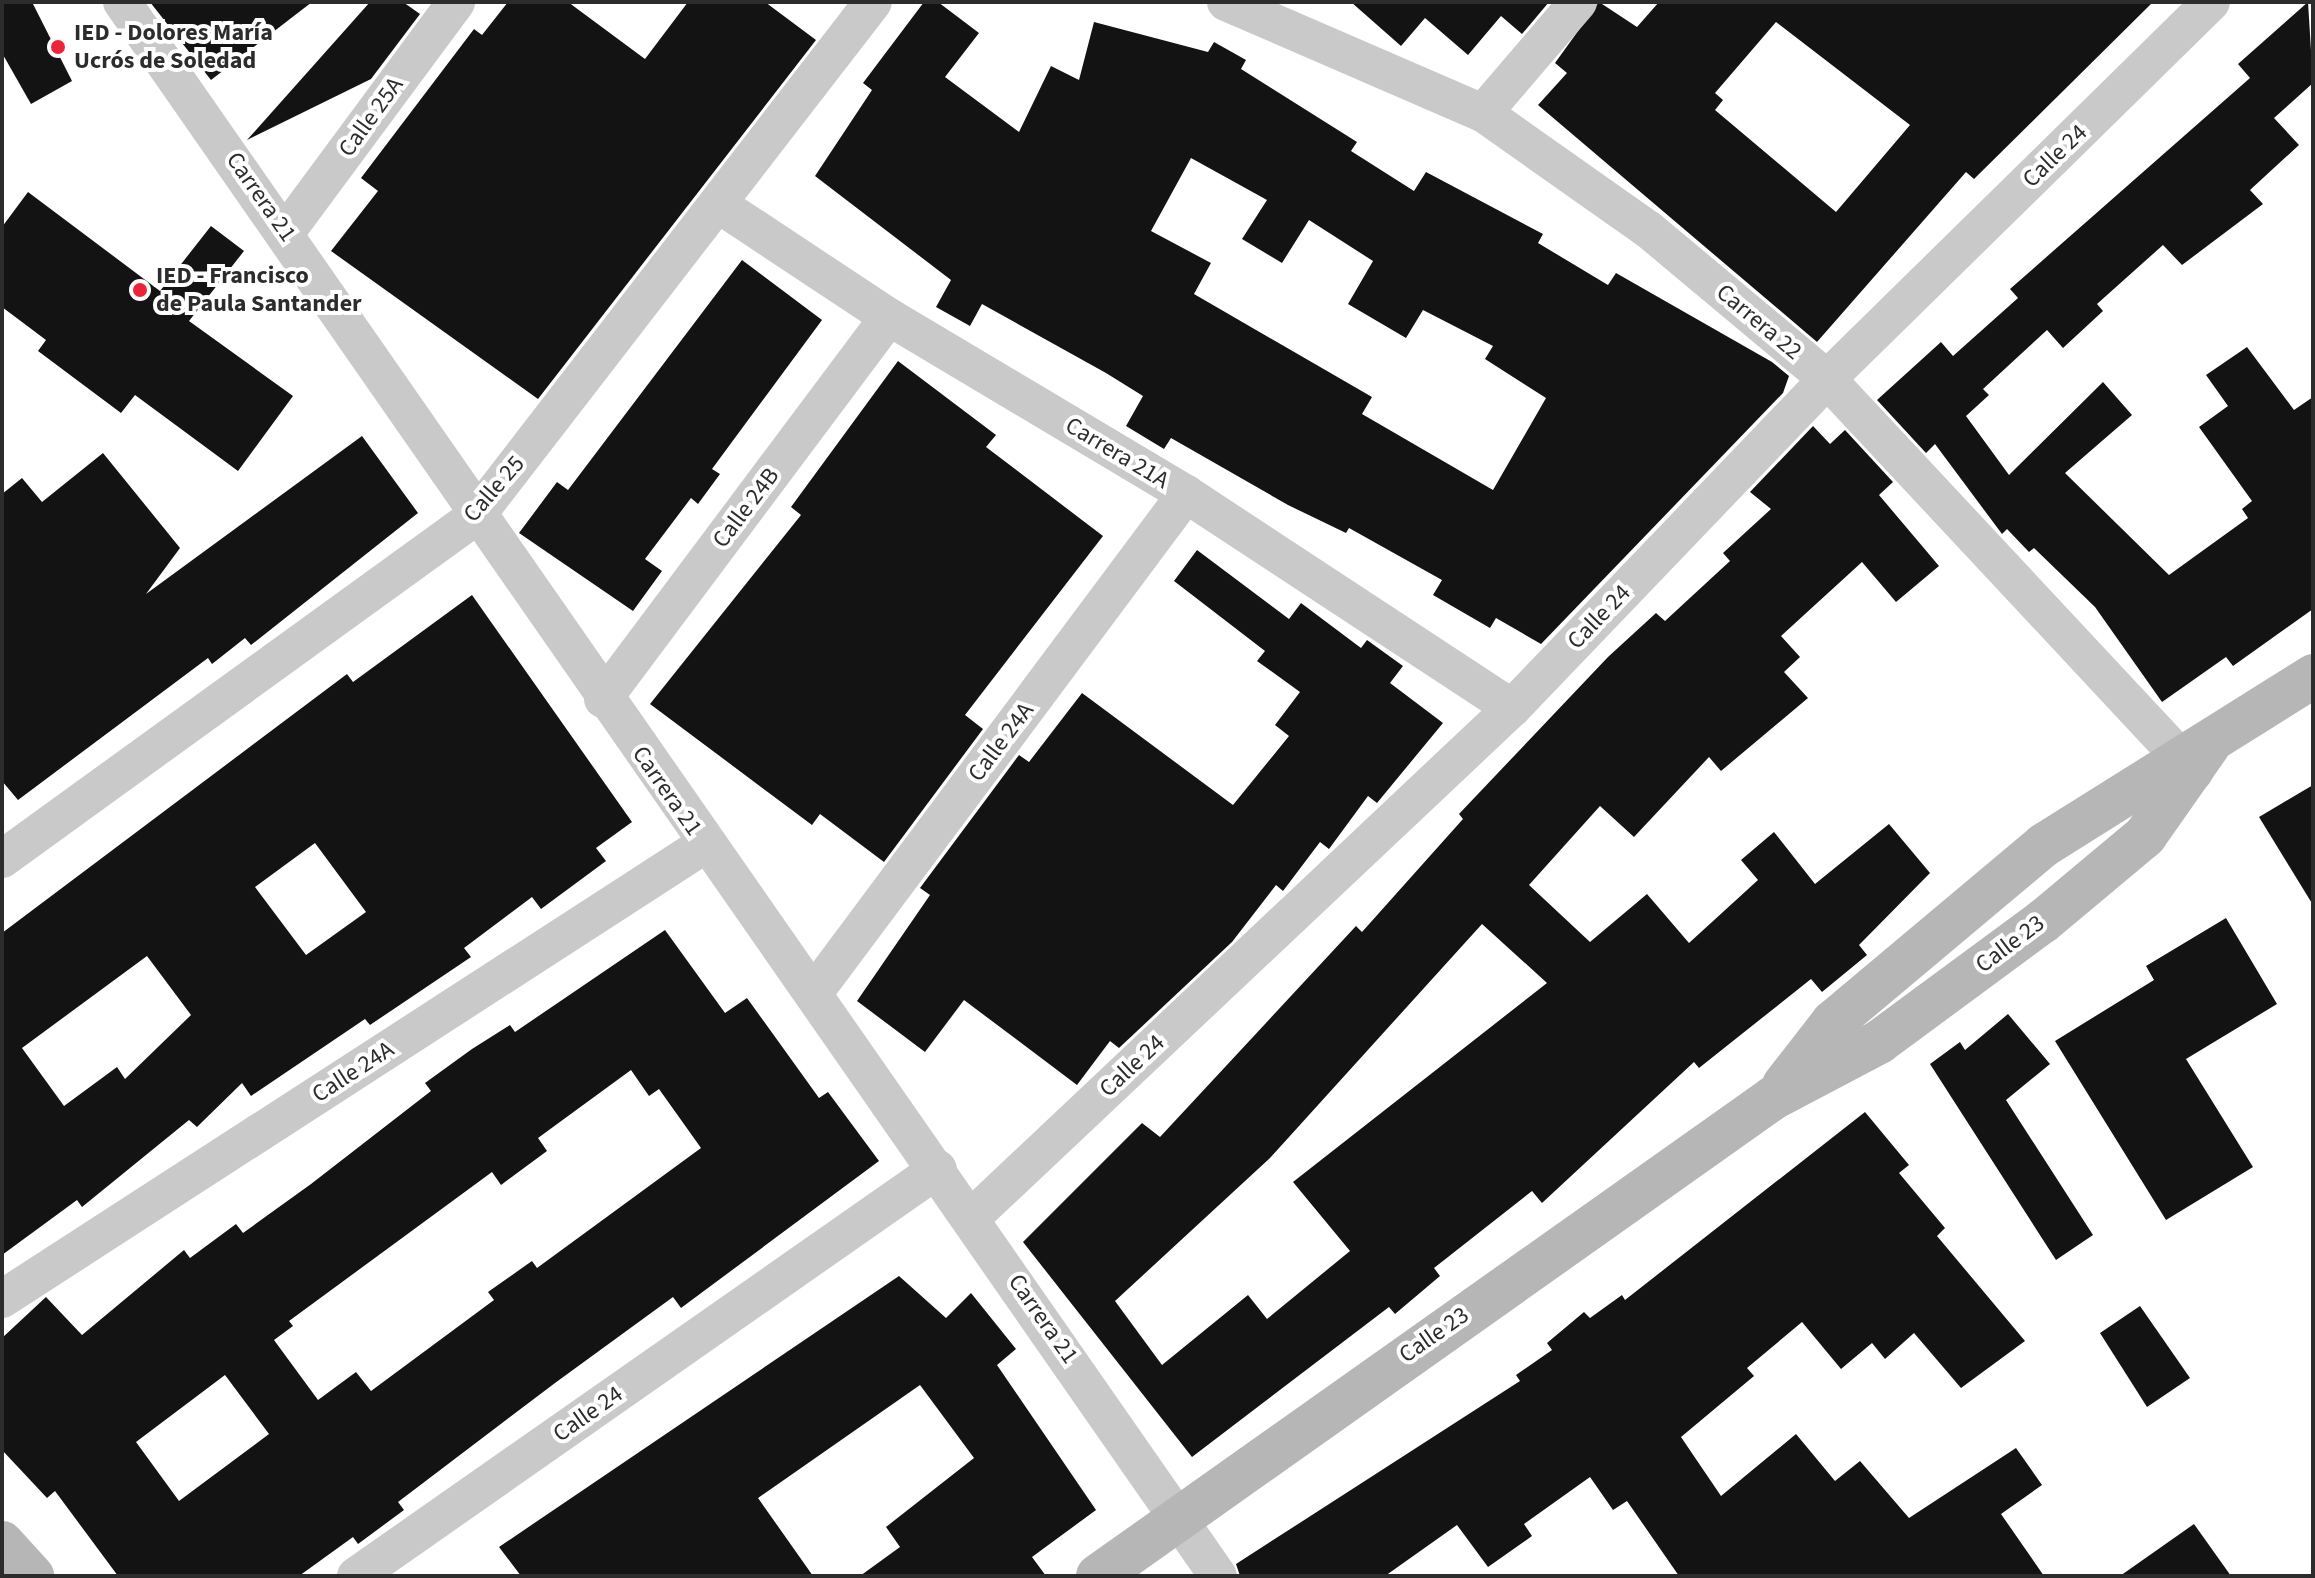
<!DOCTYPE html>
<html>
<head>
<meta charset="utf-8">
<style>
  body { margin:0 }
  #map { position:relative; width:2315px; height:1578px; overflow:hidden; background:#fff; font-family:"Source Sans 3",sans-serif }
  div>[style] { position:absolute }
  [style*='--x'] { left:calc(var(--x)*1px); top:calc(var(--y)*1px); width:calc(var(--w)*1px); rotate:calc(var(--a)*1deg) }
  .building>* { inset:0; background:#131313 }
  .street>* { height:38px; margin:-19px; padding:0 19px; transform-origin:19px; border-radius:19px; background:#c9c9c9 }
  .secondary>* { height:44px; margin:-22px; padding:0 22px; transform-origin:22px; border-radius:22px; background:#b6b6b6 }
  .dots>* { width:22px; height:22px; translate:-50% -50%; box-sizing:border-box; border:4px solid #fff; border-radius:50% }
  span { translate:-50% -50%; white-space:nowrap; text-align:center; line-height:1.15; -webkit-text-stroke:8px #fff; paint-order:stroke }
  .poi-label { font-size:24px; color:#2c2c2c; font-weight:700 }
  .left { translate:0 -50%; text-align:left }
  .street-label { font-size:24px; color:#2c2c2c }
  .frame { position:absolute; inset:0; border:4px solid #2c2c2c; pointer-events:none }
</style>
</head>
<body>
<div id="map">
  <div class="building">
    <div style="clip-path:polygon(2px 2px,32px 2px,72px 81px,31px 104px,2px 53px)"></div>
    <div style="clip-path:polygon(150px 2px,312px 2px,211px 80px)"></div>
    <div style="clip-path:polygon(370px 2px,403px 2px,420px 14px,371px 79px,247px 140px)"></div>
    <div style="clip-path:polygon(508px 2px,568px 2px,645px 59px,688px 2px,765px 2px,816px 40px,538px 399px,331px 251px,378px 191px,361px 178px,474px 29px,482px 35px)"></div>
    <div style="clip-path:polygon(evenodd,924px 2px,938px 2px,979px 33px,945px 77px,1019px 132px,1051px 66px,1079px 80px,1094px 22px,1208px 52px,1214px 42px,1246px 60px,1241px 69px,1357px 142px,1351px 151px,1414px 191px,1426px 172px,1543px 234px,1538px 243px,1608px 285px,1616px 273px,1772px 362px,1789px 376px,1783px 393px,1541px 644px,1496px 618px,1490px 628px,1433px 595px,1442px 580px,1349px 528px,1346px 533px,1288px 505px,1171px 438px,1164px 449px,1126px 426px,1143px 396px,1106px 373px,982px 304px,970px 326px,936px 307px,951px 280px,815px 176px,872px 90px,863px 83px,924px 2px,1191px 158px,1267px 200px,1242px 239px,1282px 263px,1309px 220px,1373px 261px,1348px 304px,1406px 338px,1423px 310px,1493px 346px,1485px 359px,1546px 398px,1493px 490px,1362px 414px,1372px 397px,1194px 294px,1211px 263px,1151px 231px,1191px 158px)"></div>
    <div style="clip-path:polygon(1351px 2px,1549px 2px,1522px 34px,1501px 16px,1468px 55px,1425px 18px,1401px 46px)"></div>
    <div style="clip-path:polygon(evenodd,1599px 2px,1637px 27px,1659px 2px,2153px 2px,1974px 179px,1966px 172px,1817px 342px,1538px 105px,1567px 73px,1555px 63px,1599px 2px,1776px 22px,1910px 125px,1836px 212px,1715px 110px,1723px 100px,1715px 93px,1776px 22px)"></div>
    <div style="clip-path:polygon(2308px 2px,2313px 83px,2274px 118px,2299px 145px,2250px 190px,2263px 204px,2182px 265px,2163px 245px,2097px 304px,2103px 311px,2063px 348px,2047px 330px,1983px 389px,1989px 395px,1966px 416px,2009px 475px,2103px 382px,2132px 415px,2065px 473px,2169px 575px,2248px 518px,2242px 509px,2252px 501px,2199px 427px,2228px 406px,2206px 375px,2247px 347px,2294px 410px,2313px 397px,2313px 609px,2233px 666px,2226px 657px,2162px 702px,2095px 607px,2034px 548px,2029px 552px,2007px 529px,2002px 534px,1935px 444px,1926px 453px,1877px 400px,1941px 342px,1953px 356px,2018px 298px,2010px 289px,2250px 78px,2238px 64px)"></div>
    <div style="clip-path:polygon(28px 192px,160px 291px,211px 226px,244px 251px,189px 321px,293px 396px,238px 471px,135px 395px,121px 413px,38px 351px,46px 340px,2px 307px,2px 227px)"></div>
    <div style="clip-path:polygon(742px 260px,822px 320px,712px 469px,720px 474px,698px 504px,691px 498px,645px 559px,662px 571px,633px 611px,519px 533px,557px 482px,568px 490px)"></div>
    <div style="clip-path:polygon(898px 361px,996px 435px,986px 447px,1103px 536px,965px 715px,983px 729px,884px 862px,820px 814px,812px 825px,650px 704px,801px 515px,791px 507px)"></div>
    <div style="clip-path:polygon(evenodd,1813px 426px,1830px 444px,1845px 430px,1893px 482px,1879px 495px,1939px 566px,1896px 602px,1862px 562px,1781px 636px,1800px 657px,1784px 672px,1808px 698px,1721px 771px,1709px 757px,1634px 837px,1600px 806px,1529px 885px,1590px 942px,1647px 894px,1689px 943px,1758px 880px,1741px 860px,1774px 832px,1815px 884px,1889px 824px,1930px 873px,1859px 945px,1867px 955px,1822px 992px,1811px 979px,1699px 1068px,1694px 1062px,1542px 1203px,1532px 1191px,1434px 1268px,1440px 1276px,1395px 1314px,1389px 1307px,1192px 1457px,1023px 1242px,1142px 1123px,1160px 1137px,1356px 926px,1362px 932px,1463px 819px,1459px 814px,1608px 657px,1656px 613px,1665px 621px,1730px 561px,1723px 553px,1771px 509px,1750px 492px,1813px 426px,1482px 924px,1547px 983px,1293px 1182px,1350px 1251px,1267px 1319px,1248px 1295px,1162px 1365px,1115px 1301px,1270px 1158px,1482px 924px)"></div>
    <div style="clip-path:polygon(362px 436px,418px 513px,251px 645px,245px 638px,212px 664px,208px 658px,18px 800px,2px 781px,2px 494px,22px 478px,42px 502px,103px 453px,180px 548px,146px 594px)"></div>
    <div style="clip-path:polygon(1197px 550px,1289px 619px,1301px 603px,1361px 648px,1367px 640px,1403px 666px,1390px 683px,1443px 723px,1377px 803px,1368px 796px,1329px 849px,1320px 842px,1283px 891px,1276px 885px,1232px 942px,1119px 1048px,1110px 1041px,1077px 1085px,964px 1000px,925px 1052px,857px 1001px,930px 895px,920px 888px,1019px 755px,1029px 762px,1082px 693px,1233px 805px,1289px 736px,1275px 725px,1300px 692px,1257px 661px,1265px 651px,1174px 581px)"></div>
    <div style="clip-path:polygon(evenodd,472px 595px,632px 822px,596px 848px,606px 861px,541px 909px,532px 897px,464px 948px,471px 957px,370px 1025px,365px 1019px,251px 1096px,242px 1083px,197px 1127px,189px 1120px,82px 1207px,77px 1200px,2px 1255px,2px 933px,347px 674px,353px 682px,472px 595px,315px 843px,366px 912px,306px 955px,255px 887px,315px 843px,472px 595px,147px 956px,191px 1015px,125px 1079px,117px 1067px,64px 1106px,22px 1048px,147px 956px)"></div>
    <div style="clip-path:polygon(2313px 785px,2313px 905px,2259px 817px)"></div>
    <div style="clip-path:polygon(2226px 918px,2277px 1004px,2186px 1059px,2253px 1167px,2166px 1220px,2055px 1041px,2154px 980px,2146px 966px)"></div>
    <div style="clip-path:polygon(evenodd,665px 930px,725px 1013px,747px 998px,819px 1098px,828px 1092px,879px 1161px,681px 1308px,673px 1297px,555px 1383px,398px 1502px,404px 1510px,358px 1544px,353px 1537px,299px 1576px,118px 1576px,55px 1491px,47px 1498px,2px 1450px,2px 1338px,46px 1297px,82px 1335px,184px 1250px,190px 1258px,236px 1224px,243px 1233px,311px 1184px,431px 1091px,425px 1083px,472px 1049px,510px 1025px,515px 1032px,665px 930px,631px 1070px,649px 1096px,659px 1089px,701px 1148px,537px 1268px,532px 1261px,488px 1292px,494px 1300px,371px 1391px,356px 1372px,318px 1400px,274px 1340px,293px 1326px,289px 1321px,492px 1172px,501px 1185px,547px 1151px,538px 1138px,631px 1070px,665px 930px,225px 1375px,269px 1434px,179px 1501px,136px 1442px,225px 1375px)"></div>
    <div style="clip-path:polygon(2008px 1014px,2050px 1064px,2006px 1100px,2093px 1235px,2056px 1260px,1930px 1064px,1960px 1042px,1965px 1050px)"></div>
    <div style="clip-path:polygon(1865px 1112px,1909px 1165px,1899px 1173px,1945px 1228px,1937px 1236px,2025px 1341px,1961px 1388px,1914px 1333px,1885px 1359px,1872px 1343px,1841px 1369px,1802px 1322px,1747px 1368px,1754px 1376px,1681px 1437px,1721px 1496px,1796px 1434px,1835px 1481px,1860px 1461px,1909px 1518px,2016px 1448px,2042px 1485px,2001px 1514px,2044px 1576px,1679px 1576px,1627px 1501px,1613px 1510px,1590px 1477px,1524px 1524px,1532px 1536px,1488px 1567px,1457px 1525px,1385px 1576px,1240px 1576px,1236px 1564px,1520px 1381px,1516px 1375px,1552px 1350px,1547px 1343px,1584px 1312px,1590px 1318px,1622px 1295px,1625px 1300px)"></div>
    <div style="clip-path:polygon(899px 1276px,946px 1318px,971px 1293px,1016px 1349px,997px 1365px,1096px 1510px,1032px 1557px,1046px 1576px,860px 1576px,900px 1547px,886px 1527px,974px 1458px,920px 1385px,758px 1498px,813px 1576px,521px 1576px,499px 1547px)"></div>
    <div style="clip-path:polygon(2140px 1306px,2190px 1378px,2147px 1407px,2100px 1333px)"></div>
    <div style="clip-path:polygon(2194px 1524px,2231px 1576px,2120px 1576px)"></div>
  </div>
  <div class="street">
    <div style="--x:122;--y:2;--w:1918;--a:55.15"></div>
    <div style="--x:1226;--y:2;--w:280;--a:23.4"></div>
    <div style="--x:1483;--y:113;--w:203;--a:35.2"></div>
    <div style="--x:1649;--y:230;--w:232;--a:39.9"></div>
    <div style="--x:1827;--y:379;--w:538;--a:46.96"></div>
    <div style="--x:1483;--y:113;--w:146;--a:-49.4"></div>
    <div style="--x:718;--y:204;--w:205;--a:33.5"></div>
    <div style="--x:889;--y:317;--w:346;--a:30.8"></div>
    <div style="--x:1186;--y:494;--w:390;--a:33.3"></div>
    <div style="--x:286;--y:232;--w:286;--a:-53.5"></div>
    <div style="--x:603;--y:699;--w:477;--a:-53.2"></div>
    <div style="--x:2;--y:859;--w:585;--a:-35.89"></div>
    <div style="--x:476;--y:516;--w:649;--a:-52.32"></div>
    <div style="--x:816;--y:990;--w:619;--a:-53.28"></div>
    <div style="--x:972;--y:1217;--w:742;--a:-43.31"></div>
    <div style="--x:1512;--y:708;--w:455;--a:-46.2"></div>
    <div style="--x:1827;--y:379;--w:538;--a:-44.47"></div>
    <div style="--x:2;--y:1299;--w:836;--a:-32.89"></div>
    <div style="--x:356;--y:1576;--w:710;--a:-34.97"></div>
  </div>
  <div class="secondary">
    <div style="--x:1784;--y:1085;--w:80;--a:-52.1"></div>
    <div style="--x:1833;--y:1022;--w:275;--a:-40"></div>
    <div style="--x:2044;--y:845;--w:318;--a:-32.1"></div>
    <div style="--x:2;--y:1543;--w:45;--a:47.7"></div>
    <div style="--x:1098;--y:1576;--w:827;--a:-35.3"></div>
    <div style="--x:1773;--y:1098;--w:120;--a:-27.8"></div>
    <div style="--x:1879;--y:1042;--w:202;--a:-36.4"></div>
    <div style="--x:2042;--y:922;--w:134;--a:-39.9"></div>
    <div style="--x:2145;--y:836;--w:110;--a:-55"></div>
  </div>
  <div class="dots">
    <div style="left:58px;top:47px;background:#ed2439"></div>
    <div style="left:140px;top:290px;background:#ed2439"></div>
  </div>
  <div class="poi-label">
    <span class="left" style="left:74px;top:47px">IED - Dolores María<br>Ucrós de Soledad</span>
    <span class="left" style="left:156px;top:290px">IED - Francisco<br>de Paula Santander</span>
  </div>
  <div class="street-label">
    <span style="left:371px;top:117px;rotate:-54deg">Calle 25A</span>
    <span style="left:2055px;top:156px;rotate:-44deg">Calle 24</span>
    <span style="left:261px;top:197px;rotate:55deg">Carrera 21</span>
    <span style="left:1759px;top:322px;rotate:40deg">Carrera 22</span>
    <span style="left:1117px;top:453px;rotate:31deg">Carrera 21A</span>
    <span style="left:494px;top:489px;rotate:-49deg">Calle 25</span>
    <span style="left:746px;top:508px;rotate:-53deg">Calle 24B</span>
    <span style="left:1599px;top:617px;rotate:-46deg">Calle 24</span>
    <span style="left:1001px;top:742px;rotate:-53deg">Calle 24A</span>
    <span style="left:667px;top:791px;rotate:55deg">Carrera 21</span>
    <span style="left:2010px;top:944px;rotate:-37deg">Calle 23</span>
    <span style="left:1132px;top:1066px;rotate:-43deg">Calle 24</span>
    <span style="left:353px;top:1072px;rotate:-33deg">Calle 24A</span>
    <span style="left:1043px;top:1319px;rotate:55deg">Carrera 21</span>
    <span style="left:1434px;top:1335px;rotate:-35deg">Calle 23</span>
    <span style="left:588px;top:1414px;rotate:-35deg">Calle 24</span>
  </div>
  <div class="frame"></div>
</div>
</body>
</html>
